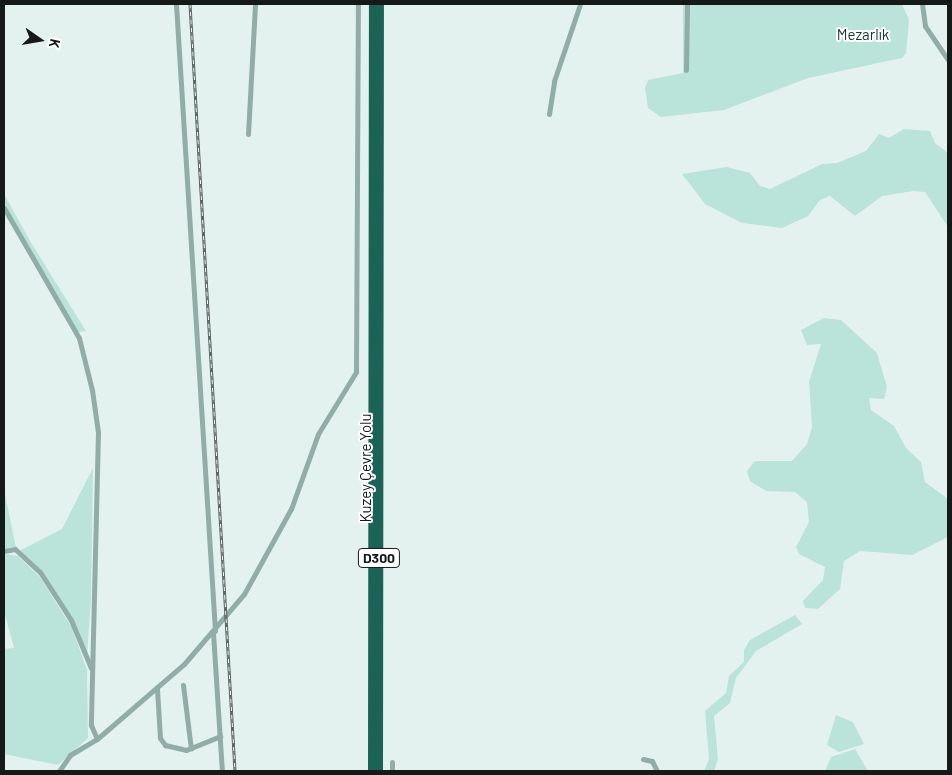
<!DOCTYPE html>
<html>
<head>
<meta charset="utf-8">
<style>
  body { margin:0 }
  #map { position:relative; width:952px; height:775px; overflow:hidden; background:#e4f2ef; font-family:Barlow,sans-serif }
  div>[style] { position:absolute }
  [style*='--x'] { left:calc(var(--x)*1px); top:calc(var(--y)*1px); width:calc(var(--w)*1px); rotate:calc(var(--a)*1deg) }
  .green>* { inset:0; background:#bae3da }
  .minor>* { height:5px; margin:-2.5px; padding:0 2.5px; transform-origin:2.5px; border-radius:2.5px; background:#91ada7 }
  .highway>* { height:8px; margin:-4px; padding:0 4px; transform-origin:4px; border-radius:4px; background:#1b6257 }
  .rail>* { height:3px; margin-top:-1.5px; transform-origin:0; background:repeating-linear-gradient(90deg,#fff 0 4px,#59615f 0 8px); box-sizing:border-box; border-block:1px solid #59615f }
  span { translate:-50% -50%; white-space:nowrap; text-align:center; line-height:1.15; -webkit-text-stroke:4px #fff; paint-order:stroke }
  .shield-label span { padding:1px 4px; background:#fff; border:1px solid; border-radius:4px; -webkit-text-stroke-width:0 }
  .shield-label { font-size:14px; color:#151918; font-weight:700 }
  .park-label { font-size:15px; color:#153630 }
  .street-label { font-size:15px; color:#151918 }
  .frame { position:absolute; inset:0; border:5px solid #151918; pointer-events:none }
  .north { position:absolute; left:15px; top:15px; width:50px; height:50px; -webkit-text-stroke:4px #fff; paint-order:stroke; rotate:103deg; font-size:14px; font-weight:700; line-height:20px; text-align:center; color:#151918 }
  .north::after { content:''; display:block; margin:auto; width:18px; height:22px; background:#151918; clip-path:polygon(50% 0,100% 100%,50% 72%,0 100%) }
</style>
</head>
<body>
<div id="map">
  <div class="green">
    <div style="clip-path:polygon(683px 4px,902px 4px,909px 20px,906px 53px,902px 58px,808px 78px,724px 110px,661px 117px,648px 108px,645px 88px,648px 80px,683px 73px)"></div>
    <div style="clip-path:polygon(904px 129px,930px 131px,935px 143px,948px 153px,948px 227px,925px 192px,913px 191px,882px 196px,855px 216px,830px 196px,820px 200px,808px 216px,782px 228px,742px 223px,705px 204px,682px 174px,727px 167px,750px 173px,760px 186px,770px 189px,822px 164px,837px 163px,866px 151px,879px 134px,889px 138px)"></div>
    <div style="clip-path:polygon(4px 194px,30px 241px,86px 331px,78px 332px,4px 205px)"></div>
    <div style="clip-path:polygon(824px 318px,841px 320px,877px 353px,887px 387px,884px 399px,869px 398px,871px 410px,894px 426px,906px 448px,921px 462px,925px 482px,948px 499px,948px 537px,912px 555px,860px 551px,844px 561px,840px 589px,818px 609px,805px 608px,803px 601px,823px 580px,825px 567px,799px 554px,796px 547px,809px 522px,807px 502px,795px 492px,766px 491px,750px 481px,747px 471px,755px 461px,792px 461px,807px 444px,812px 427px,809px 382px,821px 344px,807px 345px,801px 330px)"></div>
    <div style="clip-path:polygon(93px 468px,91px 599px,87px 655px,44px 577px,19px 551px,62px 529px)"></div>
    <div style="clip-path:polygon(4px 489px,16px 548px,4px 550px)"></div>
    <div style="clip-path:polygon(4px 554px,18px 556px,40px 577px,72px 628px,87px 670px,88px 738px,58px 765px,4px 754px,4px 649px,14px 648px,4px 611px)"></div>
    <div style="clip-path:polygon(795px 615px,802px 624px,756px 651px,736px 678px,730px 703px,714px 716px,718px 759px,714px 771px,704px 771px,709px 759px,705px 711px,726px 693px,729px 676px,744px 662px,744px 650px,750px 640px)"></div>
    <div style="clip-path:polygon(836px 715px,853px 722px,864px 744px,839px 752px,827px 745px)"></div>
    <div style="clip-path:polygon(855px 749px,868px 771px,825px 771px,831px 757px)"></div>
  </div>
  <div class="minor">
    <div style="--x:176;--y:4;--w:628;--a:86.44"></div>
    <div style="--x:922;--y:4;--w:22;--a:82"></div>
    <div style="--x:925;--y:26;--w:41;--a:55.9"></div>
    <div style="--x:686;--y:70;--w:66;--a:-89.1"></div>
    <div style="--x:549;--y:114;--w:33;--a:-81"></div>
    <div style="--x:554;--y:81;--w:81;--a:-71.3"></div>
    <div style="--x:248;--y:134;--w:130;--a:-86.9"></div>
    <div style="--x:4;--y:208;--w:150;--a:60"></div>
    <div style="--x:79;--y:338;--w:54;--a:76"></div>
    <div style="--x:92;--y:390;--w:42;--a:81.9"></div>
    <div style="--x:98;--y:432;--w:293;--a:91.4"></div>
    <div style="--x:91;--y:725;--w:15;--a:67"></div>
    <div style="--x:4;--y:551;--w:11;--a:-10"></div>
    <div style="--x:15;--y:549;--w:34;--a:43"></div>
    <div style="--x:40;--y:572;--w:57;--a:57.1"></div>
    <div style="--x:71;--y:620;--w:52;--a:67.4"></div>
    <div style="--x:213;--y:633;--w:138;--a:86.3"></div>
    <div style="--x:183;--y:685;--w:64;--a:82.9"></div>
    <div style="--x:157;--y:689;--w:49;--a:86.5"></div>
    <div style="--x:160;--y:738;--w:9;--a:54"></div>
    <div style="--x:165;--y:745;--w:22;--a:13"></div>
    <div style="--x:186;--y:750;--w:37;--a:-22"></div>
    <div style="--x:643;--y:759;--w:9;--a:13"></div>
    <div style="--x:652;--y:761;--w:11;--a:63"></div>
    <div style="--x:59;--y:771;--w:19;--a:-55"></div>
    <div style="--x:70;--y:755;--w:31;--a:-31"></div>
    <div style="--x:97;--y:739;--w:115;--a:-40.8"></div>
    <div style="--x:184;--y:664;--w:92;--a:-49.4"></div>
    <div style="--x:244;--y:594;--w:97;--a:-61.1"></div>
    <div style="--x:291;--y:509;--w:80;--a:-70.2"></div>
    <div style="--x:318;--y:434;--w:73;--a:-58.5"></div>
    <div style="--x:356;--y:372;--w:368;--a:-89.7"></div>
    <div style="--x:392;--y:771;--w:9;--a:-90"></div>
  </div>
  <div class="highway">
    <div style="--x:372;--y:771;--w:767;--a:-89.93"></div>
    <div style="--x:379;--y:771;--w:767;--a:-89.93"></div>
  </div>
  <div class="rail">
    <div style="--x:190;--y:4;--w:768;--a:86.64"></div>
  </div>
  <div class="shield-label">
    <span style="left:379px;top:558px">D300</span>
  </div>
  <div class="park-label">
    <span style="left:863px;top:35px">Mezarlık</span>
  </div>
  <div class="street-label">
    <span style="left:366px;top:468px;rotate:-90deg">Kuzey Çevre Yolu</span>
  </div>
  <div class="frame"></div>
  <div class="north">K</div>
</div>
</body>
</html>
